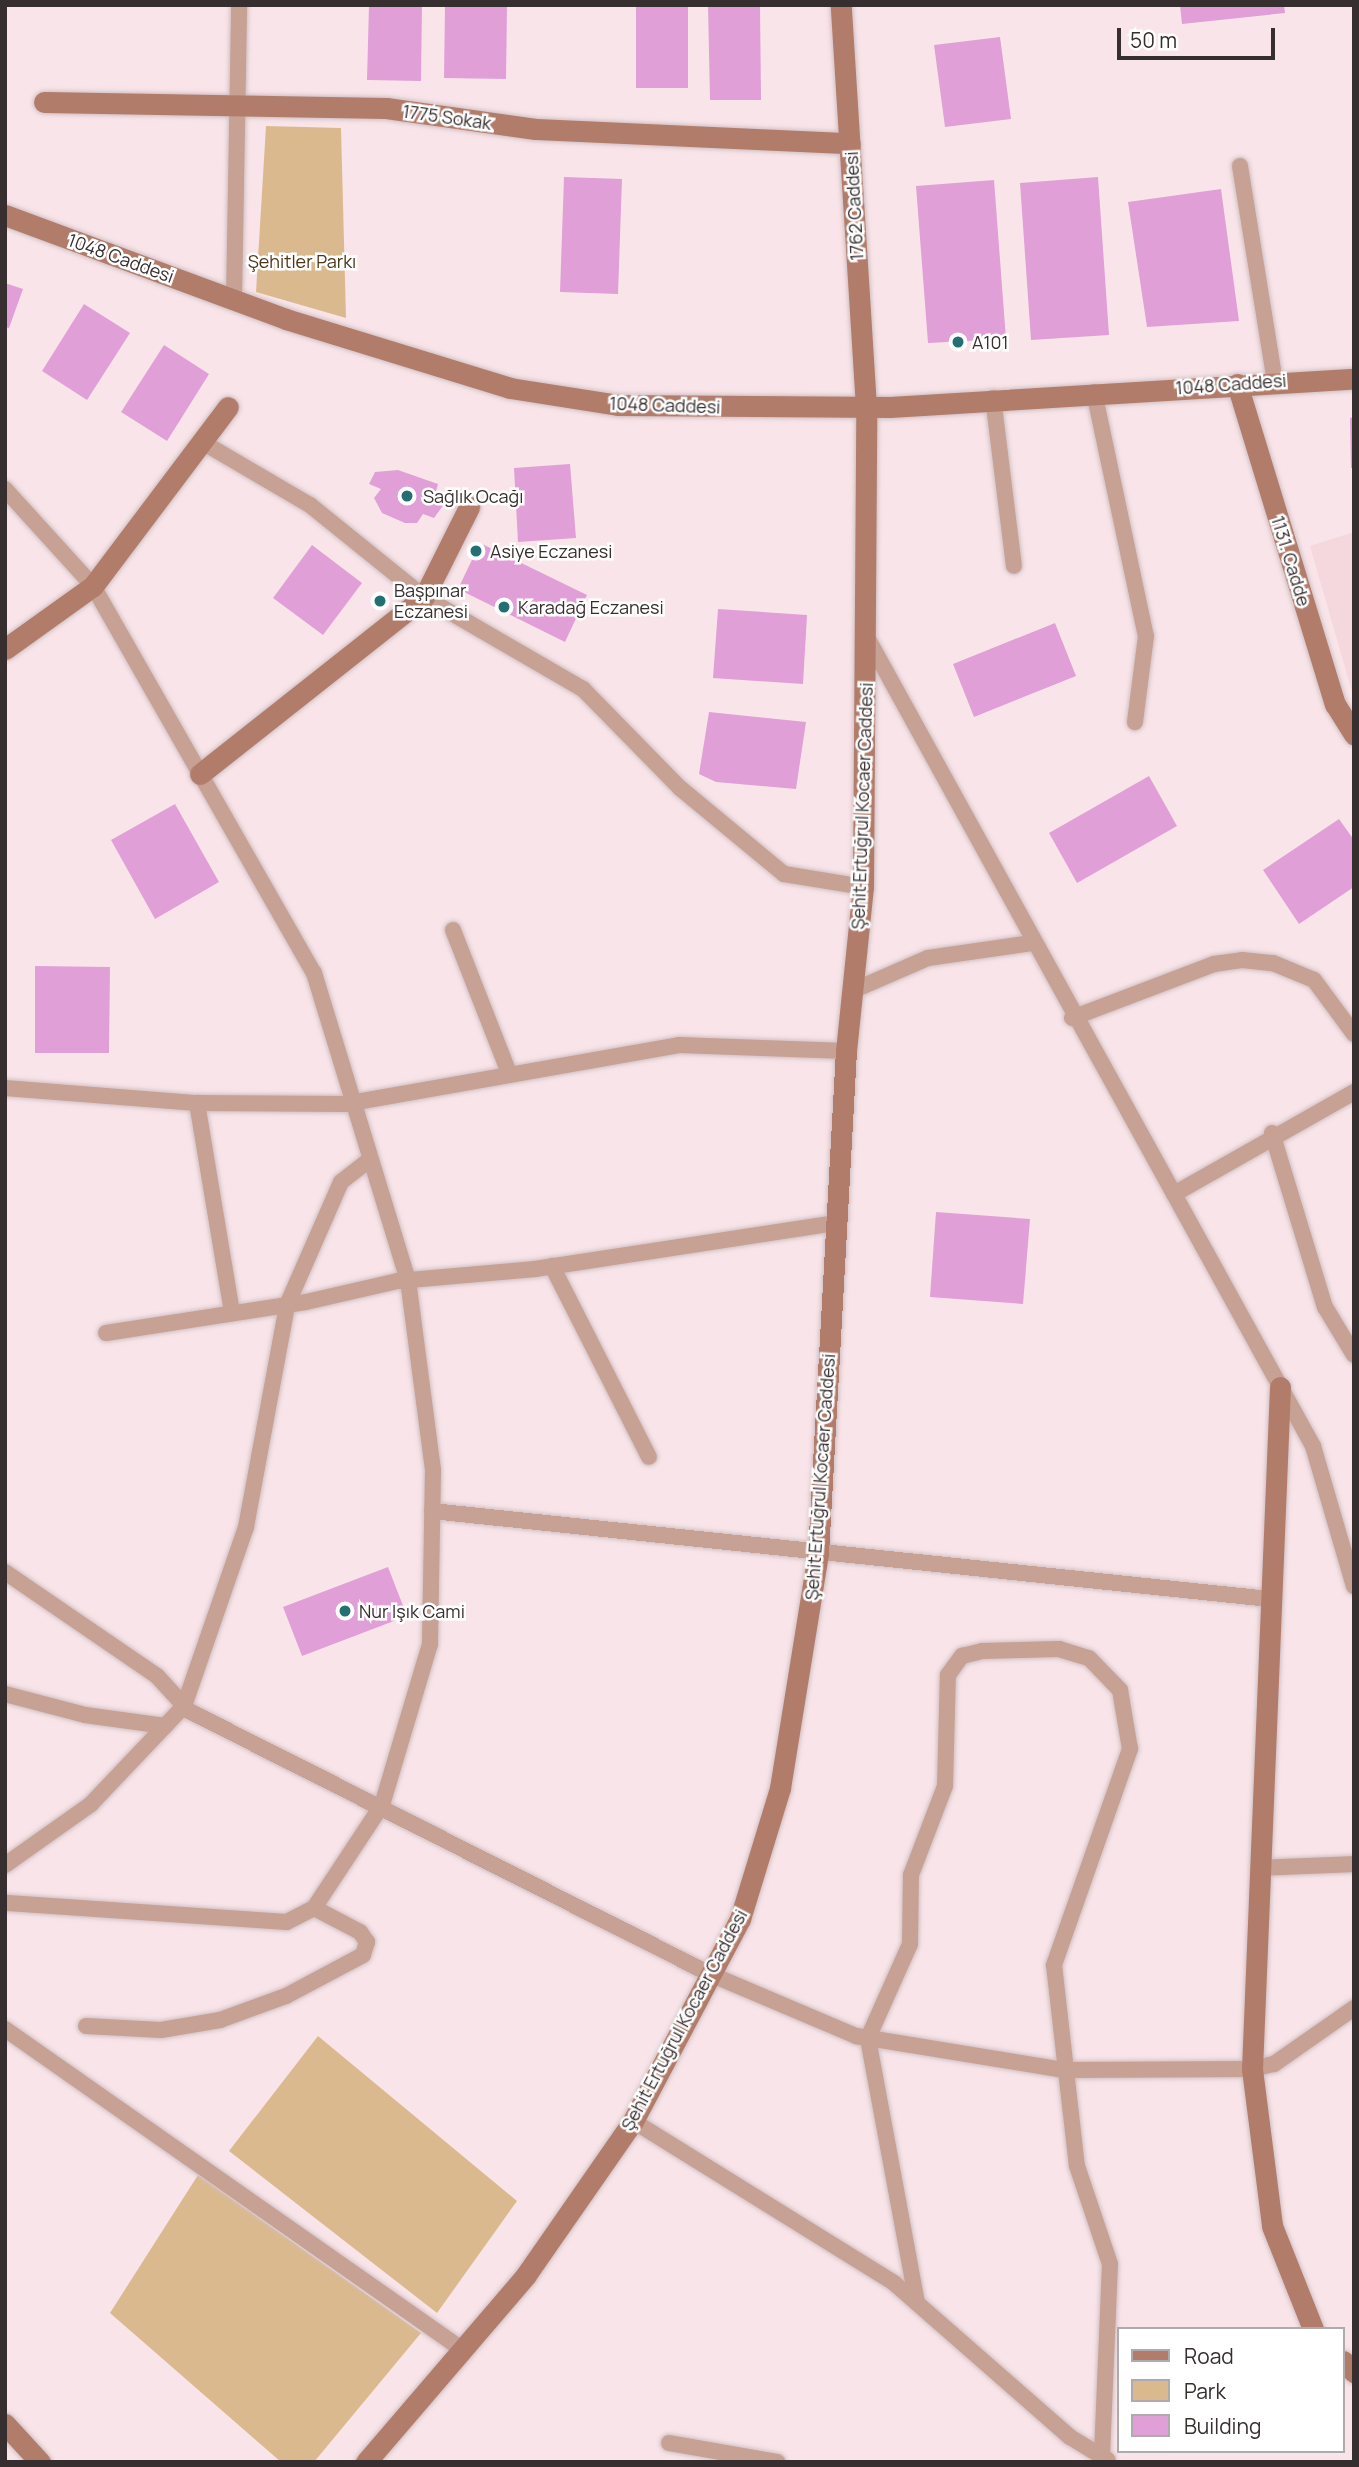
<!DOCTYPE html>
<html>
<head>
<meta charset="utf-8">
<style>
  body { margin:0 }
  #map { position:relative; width:1359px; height:2467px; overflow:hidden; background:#f9e5e9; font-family:Manrope,sans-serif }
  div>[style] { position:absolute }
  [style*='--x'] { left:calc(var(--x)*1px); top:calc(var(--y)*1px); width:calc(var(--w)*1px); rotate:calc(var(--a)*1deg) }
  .built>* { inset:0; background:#f5d8dd }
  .green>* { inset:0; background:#dbb98f }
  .building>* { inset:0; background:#e19fd7 }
  .roads { filter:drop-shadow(0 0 2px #d2c0c4) drop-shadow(0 0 2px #d2c0c4) }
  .street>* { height:16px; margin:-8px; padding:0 8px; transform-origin:8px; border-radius:8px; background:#c6a194 }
  .secondary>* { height:21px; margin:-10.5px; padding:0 10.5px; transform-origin:10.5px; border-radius:10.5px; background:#b27c6a }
  .dots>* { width:19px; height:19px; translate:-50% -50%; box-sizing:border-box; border:4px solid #fff; border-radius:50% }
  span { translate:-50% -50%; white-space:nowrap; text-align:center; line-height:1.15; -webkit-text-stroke:5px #fff; paint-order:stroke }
  .street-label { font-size:18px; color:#362e2f }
  .park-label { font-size:18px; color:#4c3618 }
  .poi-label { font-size:18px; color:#362e2f }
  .left { translate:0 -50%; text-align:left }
  .frame { position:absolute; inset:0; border:7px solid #362e2f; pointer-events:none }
  .legend { position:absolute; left:1117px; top:2327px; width:228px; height:126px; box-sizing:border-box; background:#fff; border:2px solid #afabac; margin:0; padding:9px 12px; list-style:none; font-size:21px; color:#362e2f }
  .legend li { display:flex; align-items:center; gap:14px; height:35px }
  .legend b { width:35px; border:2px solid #afabac }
  .scale { position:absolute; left:1117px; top:28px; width:158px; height:32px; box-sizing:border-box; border:4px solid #362e2f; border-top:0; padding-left:9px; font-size:21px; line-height:24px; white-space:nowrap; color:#362e2f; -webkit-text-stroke:5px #fff; paint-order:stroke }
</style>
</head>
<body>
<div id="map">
  <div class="built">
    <div style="clip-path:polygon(1354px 532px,1354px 699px,1310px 546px)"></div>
  </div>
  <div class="green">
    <div style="clip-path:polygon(266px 126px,341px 128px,346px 318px,256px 292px)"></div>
    <div style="clip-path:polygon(318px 2036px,517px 2201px,437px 2313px,229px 2151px)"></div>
    <div style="clip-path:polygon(198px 2175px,421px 2333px,314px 2462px,281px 2462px,110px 2313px)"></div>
  </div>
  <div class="building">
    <div style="clip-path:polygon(369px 5px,422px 5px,421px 81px,367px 80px)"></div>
    <div style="clip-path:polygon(445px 5px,507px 5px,506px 79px,444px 78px)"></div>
    <div style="clip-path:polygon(636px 5px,688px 5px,688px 88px,636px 88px)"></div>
    <div style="clip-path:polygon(708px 5px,760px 5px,761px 100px,710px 100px)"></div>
    <div style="clip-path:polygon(1180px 5px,1284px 5px,1285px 13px,1182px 24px)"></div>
    <div style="clip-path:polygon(1000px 37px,1011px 119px,945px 127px,934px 45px)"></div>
    <div style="clip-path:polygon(564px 177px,622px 179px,618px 294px,560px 292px)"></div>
    <div style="clip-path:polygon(1098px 177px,1109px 335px,1031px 340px,1020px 183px)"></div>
    <div style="clip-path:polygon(994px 180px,1006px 339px,928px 343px,916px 186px)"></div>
    <div style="clip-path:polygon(1221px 189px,1239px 321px,1147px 327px,1128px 202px)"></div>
    <div style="clip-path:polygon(5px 283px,23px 289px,9px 328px,5px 327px)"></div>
    <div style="clip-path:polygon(84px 304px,130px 333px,87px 400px,42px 371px)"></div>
    <div style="clip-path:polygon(164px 345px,209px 374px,167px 441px,121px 412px)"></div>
    <div style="clip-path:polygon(1354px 417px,1354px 468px,1351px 468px,1350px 418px)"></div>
    <div style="clip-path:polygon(570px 464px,576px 538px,518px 542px,514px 468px)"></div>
    <div style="clip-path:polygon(398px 470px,438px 484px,435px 495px,447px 500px,434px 518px,423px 514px,417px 523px,405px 523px,382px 513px,374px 498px,381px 489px,369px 484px,375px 472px)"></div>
    <div style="clip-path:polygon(480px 543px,587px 595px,565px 642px,458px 589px)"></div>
    <div style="clip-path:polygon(312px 545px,362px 583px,323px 635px,273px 598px)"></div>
    <div style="clip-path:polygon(718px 609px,807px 615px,803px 684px,713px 678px)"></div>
    <div style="clip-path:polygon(1055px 623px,1076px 676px,974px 717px,953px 664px)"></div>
    <div style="clip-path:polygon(709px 712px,806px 722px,796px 789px,716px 782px,699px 774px)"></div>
    <div style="clip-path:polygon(1149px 776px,1177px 826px,1077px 883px,1049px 833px)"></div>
    <div style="clip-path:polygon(175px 804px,219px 882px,155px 919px,111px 840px)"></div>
    <div style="clip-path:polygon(1339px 819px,1354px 840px,1354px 887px,1299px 924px,1263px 870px)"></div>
    <div style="clip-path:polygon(35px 966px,110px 967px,109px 1053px,35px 1053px)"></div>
    <div style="clip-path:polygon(936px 1212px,1030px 1219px,1023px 1304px,930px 1297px)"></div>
    <div style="clip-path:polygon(388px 1567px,407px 1616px,302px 1656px,283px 1607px)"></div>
  </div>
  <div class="roads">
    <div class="street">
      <div style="--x:1240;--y:166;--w:218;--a:80.8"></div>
      <div style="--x:234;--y:300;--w:295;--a:-89"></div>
      <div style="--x:1094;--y:392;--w:249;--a:78"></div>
      <div style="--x:1146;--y:636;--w:87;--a:97.3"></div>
      <div style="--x:993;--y:398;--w:169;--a:82.9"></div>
      <div style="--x:202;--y:442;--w:125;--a:30.3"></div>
      <div style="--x:310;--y:505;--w:146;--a:38.9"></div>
      <div style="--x:424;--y:597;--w:184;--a:30.1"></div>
      <div style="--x:583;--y:689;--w:139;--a:45.6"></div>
      <div style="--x:680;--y:788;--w:135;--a:39.6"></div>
      <div style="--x:784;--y:874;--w:80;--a:9.3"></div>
      <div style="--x:5;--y:489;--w:131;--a:47.8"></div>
      <div style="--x:93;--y:586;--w:446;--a:60.3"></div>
      <div style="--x:314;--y:973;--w:321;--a:73"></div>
      <div style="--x:408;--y:1280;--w:192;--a:82.5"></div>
      <div style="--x:433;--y:1470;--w:174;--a:91"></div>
      <div style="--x:430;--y:1644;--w:168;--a:106.6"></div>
      <div style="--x:382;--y:1805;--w:123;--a:123.4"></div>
      <div style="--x:314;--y:1908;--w:31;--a:153"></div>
      <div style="--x:286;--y:1922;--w:282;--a:-176.1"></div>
      <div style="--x:868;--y:639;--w:922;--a:61.13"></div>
      <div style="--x:1313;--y:1446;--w:146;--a:73.7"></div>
      <div style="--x:453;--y:930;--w:154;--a:68.6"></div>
      <div style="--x:852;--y:991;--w:83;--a:-23.5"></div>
      <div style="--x:928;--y:958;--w:105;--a:-8.2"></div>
      <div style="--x:1072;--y:1018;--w:152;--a:-20.8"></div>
      <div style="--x:1214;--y:964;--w:28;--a:-8"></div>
      <div style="--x:1242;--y:960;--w:31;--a:6"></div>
      <div style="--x:1273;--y:963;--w:44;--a:22.5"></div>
      <div style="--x:1314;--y:980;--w:67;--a:53.5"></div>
      <div style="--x:5;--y:1088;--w:193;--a:4.5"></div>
      <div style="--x:197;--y:1103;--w:148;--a:0.4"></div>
      <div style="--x:345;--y:1104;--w:339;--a:-10"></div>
      <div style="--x:679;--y:1045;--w:167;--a:2.1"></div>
      <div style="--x:197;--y:1103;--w:213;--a:80.5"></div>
      <div style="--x:1272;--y:1133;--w:182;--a:73.1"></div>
      <div style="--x:1325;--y:1307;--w:56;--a:58.9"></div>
      <div style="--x:1174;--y:1194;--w:207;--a:-29.5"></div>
      <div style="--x:552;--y:1266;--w:214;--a:63.1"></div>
      <div style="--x:106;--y:1333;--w:202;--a:-8.8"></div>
      <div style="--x:306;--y:1302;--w:94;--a:-12.9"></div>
      <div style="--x:398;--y:1281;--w:138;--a:-5"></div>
      <div style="--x:535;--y:1269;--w:305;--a:-8.7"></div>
      <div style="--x:432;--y:1511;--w:842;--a:6"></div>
      <div style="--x:5;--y:1572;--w:184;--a:34.4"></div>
      <div style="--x:157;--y:1676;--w:47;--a:47.6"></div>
      <div style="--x:189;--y:1711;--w:584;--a:26.78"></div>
      <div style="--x:710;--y:1974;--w:159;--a:23"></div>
      <div style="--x:856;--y:2036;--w:210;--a:9.3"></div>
      <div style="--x:1063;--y:2070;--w:189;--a:-0.3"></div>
      <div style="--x:1252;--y:2069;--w:23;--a:-13"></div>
      <div style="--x:1274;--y:2064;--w:98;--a:-35"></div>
      <div style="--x:5;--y:1694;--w:83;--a:14.7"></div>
      <div style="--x:85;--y:1715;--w:81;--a:7.8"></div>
      <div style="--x:5;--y:1865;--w:105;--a:-35.3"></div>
      <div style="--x:91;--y:1804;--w:135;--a:-46.5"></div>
      <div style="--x:184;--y:1706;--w:189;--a:-70.9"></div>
      <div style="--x:246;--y:1527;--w:226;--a:-79.5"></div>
      <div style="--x:287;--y:1305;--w:134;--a:-66.3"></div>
      <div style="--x:341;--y:1182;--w:34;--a:-38"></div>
      <div style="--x:1259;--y:1868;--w:95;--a:-2.4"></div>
      <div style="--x:86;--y:2026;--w:75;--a:3.1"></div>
      <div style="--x:161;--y:2030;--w:60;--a:-9.6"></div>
      <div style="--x:220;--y:2020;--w:70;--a:-20"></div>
      <div style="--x:286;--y:1996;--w:87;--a:-28"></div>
      <div style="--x:363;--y:1955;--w:14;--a:-73"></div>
      <div style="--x:367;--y:1942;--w:12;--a:-125"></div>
      <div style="--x:360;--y:1932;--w:52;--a:-152.4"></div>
      <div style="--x:5;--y:2029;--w:559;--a:35.03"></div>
      <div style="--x:633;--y:2121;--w:307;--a:31.8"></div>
      <div style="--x:894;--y:2283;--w:234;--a:41.2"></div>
      <div style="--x:1070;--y:2437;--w:44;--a:31.2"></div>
      <div style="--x:917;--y:2303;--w:269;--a:-100.5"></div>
      <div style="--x:868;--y:2038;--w:103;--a:-65.9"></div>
      <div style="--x:910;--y:1944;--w:69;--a:-89.2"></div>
      <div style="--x:911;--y:1875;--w:95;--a:-69.1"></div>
      <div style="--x:945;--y:1786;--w:111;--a:-88.5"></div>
      <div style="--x:948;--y:1675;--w:24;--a:-54"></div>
      <div style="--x:962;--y:1656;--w:21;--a:-14"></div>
      <div style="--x:982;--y:1651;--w:77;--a:-1.5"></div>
      <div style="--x:1059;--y:1649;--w:31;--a:17"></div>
      <div style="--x:1089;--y:1658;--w:45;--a:45.9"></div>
      <div style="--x:1120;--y:1690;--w:60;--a:80.4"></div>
      <div style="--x:1130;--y:1749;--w:229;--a:109.4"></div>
      <div style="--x:1054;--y:1965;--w:202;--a:83.5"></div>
      <div style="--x:1077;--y:2166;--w:103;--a:71.4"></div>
      <div style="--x:1110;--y:2264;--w:192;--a:92.4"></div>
      <div style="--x:669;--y:2443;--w:110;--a:10"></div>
    </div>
    <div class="secondary">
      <div style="--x:44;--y:102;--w:342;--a:1"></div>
      <div style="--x:386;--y:108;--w:151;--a:8"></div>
      <div style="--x:536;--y:129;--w:314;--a:2.6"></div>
      <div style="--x:5;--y:215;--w:300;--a:20.3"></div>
      <div style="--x:286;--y:319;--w:234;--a:17.1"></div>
      <div style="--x:510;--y:388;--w:109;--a:8.9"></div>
      <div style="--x:618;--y:405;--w:272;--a:0.4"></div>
      <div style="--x:890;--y:407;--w:465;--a:-3.5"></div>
      <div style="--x:1237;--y:384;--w:335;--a:73"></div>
      <div style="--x:1335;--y:704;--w:36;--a:58"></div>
      <div style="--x:5;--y:649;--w:108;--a:-35.6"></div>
      <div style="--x:93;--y:586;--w:224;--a:-53"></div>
      <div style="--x:200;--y:774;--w:285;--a:-38.3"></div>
      <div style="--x:424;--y:597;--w:101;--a:-63.4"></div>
      <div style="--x:1280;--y:1387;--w:683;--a:92.35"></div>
      <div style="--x:1252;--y:2069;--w:158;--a:82.7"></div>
      <div style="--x:1272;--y:2226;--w:111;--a:68.3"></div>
      <div style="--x:1343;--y:2361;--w:16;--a:45"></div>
      <div style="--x:5;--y:2424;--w:52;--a:47.4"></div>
      <div style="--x:366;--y:2462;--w:246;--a:-49.4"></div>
      <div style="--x:526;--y:2275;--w:188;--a:-55.2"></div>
      <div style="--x:633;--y:2121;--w:229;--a:-62.1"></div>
      <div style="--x:740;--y:1919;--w:137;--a:-73"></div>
      <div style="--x:780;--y:1788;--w:238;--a:-80.8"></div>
      <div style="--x:818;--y:1553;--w:503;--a:-86.81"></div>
      <div style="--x:846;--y:1051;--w:165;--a:-84.1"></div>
      <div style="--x:863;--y:887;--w:480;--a:-89.6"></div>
      <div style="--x:866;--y:407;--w:403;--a:-93.6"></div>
    </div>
  </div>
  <div class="dots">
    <div style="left:958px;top:342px;background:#246f71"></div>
    <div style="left:407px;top:496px;background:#246f71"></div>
    <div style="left:476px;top:551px;background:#246f71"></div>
    <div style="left:380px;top:601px;background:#246f71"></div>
    <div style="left:504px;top:607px;background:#246f71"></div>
    <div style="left:345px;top:1611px;background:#246f71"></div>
  </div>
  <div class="street-label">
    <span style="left:447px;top:117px;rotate:8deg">1775 Sokak</span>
    <span style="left:854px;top:206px;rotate:-93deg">1762 Caddesi</span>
    <span style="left:121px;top:258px;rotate:20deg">1048 Caddesi</span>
    <span style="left:1231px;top:384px;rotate:-4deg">1048 Caddesi</span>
    <span style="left:665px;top:405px;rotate:2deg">1048 Caddesi</span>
    <span style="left:1291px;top:561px;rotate:73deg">1131. Cadde</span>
    <span style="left:862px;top:806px;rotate:-88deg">Şehit Ertuğrul Kocaer Caddesi</span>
    <span style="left:820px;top:1477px;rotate:-86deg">Şehit Ertuğrul Kocaer Caddesi</span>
    <span style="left:684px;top:2020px;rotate:-62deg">Şehit Ertuğrul Kocaer Caddesi</span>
  </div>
  <div class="park-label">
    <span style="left:302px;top:261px">Şehitler Parkı</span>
  </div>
  <div class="poi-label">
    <span class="left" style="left:972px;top:342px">A101</span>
    <span class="left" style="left:423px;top:496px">Sağlık Ocağı</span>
    <span class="left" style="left:490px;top:551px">Asiye Eczanesi</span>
    <span class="left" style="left:394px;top:601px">Başpınar<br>Eczanesi</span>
    <span class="left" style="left:518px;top:607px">Karadağ Eczanesi</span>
    <span class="left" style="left:359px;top:1611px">Nur Işık Cami</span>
  </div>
  <div class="frame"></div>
  <ul class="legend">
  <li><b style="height:9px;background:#b27c6a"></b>Road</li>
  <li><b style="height:19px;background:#dbb98f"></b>Park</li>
  <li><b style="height:19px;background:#e19fd7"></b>Building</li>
  </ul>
  <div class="scale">50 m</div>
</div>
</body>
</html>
